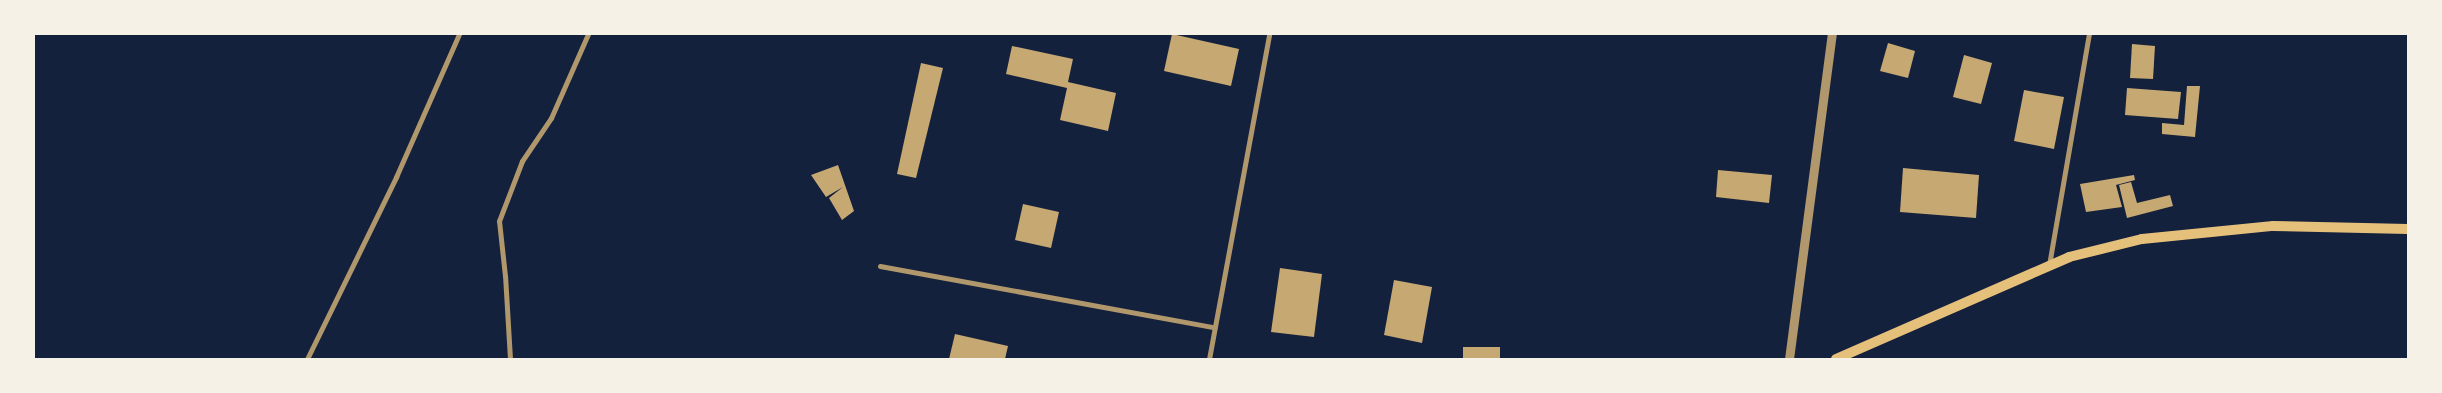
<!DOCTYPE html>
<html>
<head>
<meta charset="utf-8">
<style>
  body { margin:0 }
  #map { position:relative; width:2442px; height:393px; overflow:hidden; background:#14213d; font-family:Overpass,sans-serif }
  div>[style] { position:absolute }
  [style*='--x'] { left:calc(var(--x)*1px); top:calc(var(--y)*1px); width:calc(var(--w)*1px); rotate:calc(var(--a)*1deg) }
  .building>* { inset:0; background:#c6a872 }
  .minor>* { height:5px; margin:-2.5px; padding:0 2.5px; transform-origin:2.5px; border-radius:2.5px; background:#b1986c }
  .tertiary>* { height:9px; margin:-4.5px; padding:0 4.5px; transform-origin:4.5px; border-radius:4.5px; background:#b1986c }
  .secondary>* { height:10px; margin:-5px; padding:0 5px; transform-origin:5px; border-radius:5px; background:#e5c07b }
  span { translate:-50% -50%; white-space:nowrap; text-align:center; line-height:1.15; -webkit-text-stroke:4px #f6f1e7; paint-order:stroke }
  .frame { position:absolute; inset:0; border:35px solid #f6f1e7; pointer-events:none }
</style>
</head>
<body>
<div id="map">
  <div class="building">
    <div style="clip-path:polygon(1172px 34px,1239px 49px,1231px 86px,1164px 71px)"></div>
    <div style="clip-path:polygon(1888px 43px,1915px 51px,1908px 78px,1880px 71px)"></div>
    <div style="clip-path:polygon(2132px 44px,2155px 46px,2153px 79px,2130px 78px)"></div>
    <div style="clip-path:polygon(1012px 46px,1073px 59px,1068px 82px,1116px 93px,1108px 131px,1060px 120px,1067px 88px,1006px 74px)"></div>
    <div style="clip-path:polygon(1964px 55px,1992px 63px,1981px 104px,1953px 97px)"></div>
    <div style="clip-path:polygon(921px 63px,943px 68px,916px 178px,897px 174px)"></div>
    <div style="clip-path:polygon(2187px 86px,2200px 86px,2195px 137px,2162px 134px,2162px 123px,2184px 125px)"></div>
    <div style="clip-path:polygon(2127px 88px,2181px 92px,2178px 119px,2125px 115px)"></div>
    <div style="clip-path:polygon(2024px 90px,2064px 97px,2054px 149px,2014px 141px)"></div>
    <div style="clip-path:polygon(838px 165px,854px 211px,842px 220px,829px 198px,843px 187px,826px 197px,811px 175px)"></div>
    <div style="clip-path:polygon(1903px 168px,1979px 175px,1976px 218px,1900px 212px)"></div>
    <div style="clip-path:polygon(1718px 170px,1772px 175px,1769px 203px,1716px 197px)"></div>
    <div style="clip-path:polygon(2134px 175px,2135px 180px,2116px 185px,2122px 207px,2086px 212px,2080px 184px)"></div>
    <div style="clip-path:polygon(2131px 182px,2137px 203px,2170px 195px,2173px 206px,2127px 218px,2119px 185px)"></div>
    <div style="clip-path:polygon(1023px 204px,1059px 212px,1051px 248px,1015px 240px)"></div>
    <div style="clip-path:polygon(1280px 268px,1322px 274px,1314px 337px,1271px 332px)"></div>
    <div style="clip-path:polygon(1394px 280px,1432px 287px,1422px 343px,1384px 335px)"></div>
    <div style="clip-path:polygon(955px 334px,1008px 346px,1005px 359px,949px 359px)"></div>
    <div style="clip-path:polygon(1463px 347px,1500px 347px,1500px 359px,1463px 359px)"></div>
  </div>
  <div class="minor">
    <div style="--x:2049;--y:265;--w:234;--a:-80.2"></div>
    <div style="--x:880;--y:266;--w:340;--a:10.4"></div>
    <div style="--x:307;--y:359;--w:203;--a:-63.9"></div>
    <div style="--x:396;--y:177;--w:156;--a:-66.2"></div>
    <div style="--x:510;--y:359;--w:83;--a:-93.4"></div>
    <div style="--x:505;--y:276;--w:55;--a:-96.2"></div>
    <div style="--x:499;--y:221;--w:64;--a:-69"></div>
    <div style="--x:522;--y:161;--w:52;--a:-56"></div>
    <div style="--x:551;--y:118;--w:92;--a:-66.2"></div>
    <div style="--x:1209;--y:359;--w:330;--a:-79.5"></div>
  </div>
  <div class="tertiary">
    <div style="--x:1789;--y:359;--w:328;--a:-82.5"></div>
  </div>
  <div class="secondary">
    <div style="--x:1836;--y:359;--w:254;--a:-23.6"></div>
    <div style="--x:2069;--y:257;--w:75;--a:-13.9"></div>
    <div style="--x:2142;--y:239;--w:132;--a:-5.7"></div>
    <div style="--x:2273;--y:226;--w:135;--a:1.3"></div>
  </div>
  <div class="frame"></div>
</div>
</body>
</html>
